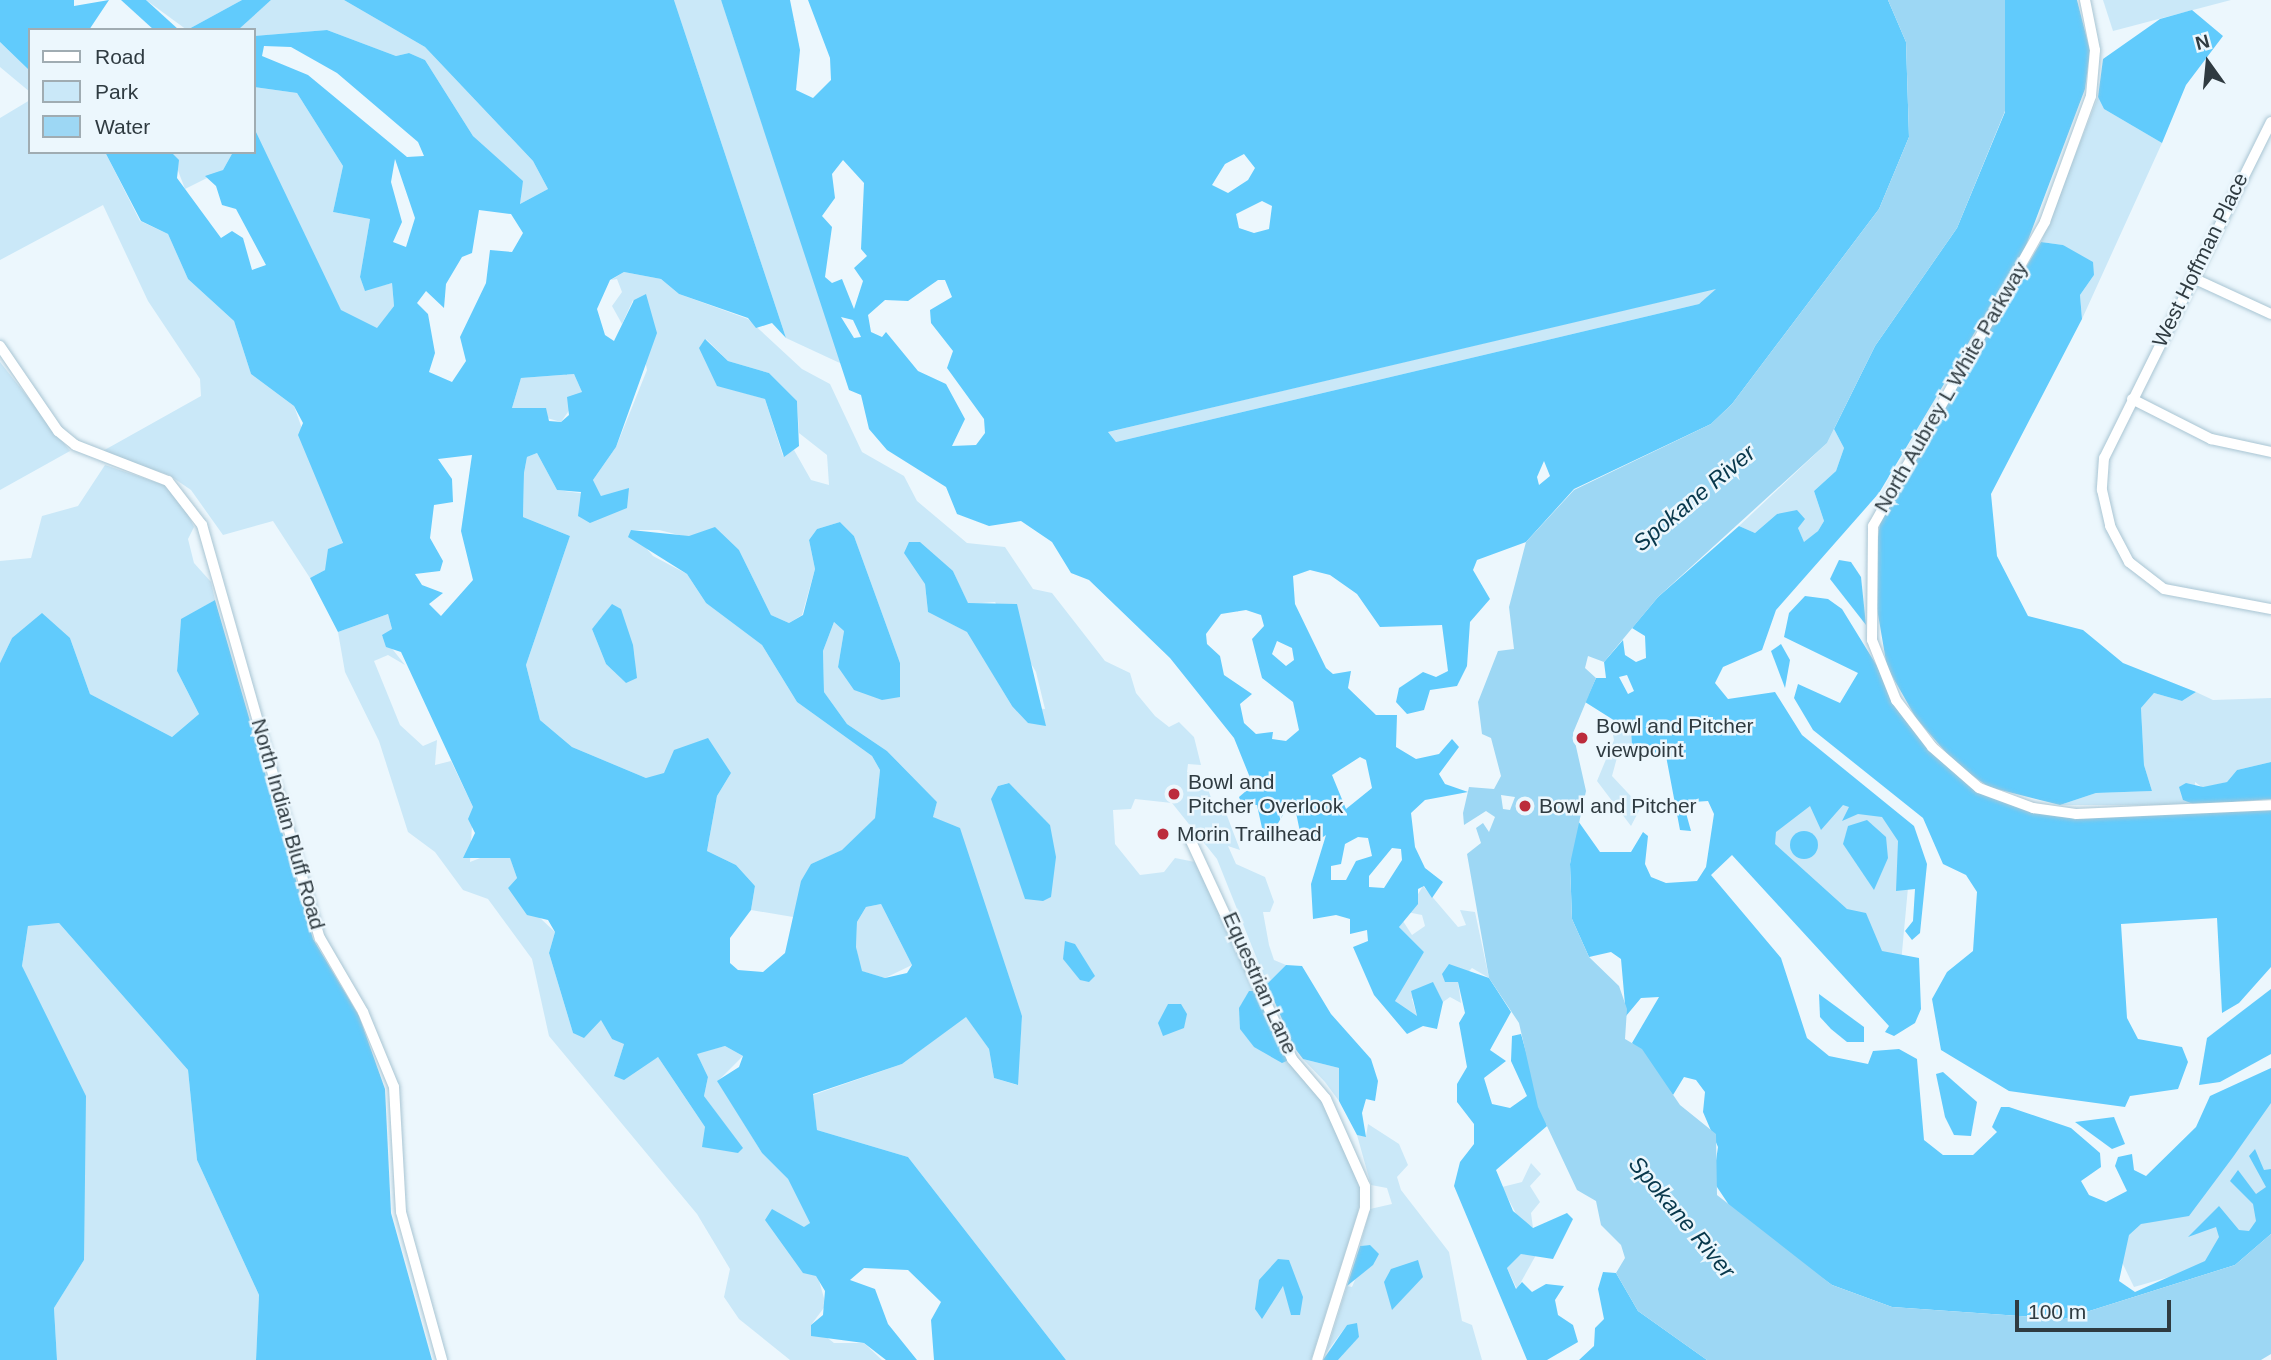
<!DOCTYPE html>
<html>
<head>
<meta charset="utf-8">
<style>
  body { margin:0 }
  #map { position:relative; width:2271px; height:1360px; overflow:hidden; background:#ecf7fd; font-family:Arial,sans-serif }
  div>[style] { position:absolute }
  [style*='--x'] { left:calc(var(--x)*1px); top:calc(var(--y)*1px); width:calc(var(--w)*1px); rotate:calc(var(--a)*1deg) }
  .green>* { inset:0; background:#cae8f8 }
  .forest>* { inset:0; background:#61cbfc }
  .round { border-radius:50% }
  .water>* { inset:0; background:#9dd7f4 }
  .roads { filter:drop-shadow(0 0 2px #a9c5d3) drop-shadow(0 0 2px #a9c5d3) }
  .street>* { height:10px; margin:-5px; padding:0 5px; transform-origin:5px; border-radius:5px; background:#fff }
  .dots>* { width:19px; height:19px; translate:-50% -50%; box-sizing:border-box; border:4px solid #ecf7fd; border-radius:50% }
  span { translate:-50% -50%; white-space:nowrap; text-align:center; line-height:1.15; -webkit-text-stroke:5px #ecf7fd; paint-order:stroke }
  .street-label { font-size:21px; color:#2f3b41 }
  .poi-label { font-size:21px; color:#2f3b41 }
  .left { translate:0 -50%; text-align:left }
  .water-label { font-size:23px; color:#08384c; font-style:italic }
  .legend { position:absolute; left:28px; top:28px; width:228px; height:126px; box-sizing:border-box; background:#ecf7fd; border:2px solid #a0acb2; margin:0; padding:9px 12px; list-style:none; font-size:21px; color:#2f3b41 }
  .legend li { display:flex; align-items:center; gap:14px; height:35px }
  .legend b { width:35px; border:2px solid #a0acb2 }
  .north { position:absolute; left:2173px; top:28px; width:70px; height:70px; -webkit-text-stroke:5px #ecf7fd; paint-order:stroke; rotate:345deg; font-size:19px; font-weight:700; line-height:28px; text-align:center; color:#2f3b41 }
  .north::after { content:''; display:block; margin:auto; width:24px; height:32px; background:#2f3b41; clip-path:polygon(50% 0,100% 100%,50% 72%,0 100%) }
  .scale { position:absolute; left:2015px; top:1300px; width:156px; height:32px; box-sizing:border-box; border:4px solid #2f3b41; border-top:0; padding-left:9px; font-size:21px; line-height:24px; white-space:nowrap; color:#2f3b41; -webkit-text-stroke:5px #ecf7fd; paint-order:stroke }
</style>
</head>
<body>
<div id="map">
  <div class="green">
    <div style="clip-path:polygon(146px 0,242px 0,187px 30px)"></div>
    <div style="clip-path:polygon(271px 0,344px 0,425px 47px,533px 161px,548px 189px,520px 204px,522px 181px,473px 136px,425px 60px,409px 53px,396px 56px,327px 30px,254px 36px,254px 30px,238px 30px)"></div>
    <div style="clip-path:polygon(674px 0,721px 0,842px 364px,786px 338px)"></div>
    <div style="clip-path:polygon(2103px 0,2231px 0,2113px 31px)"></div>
    <div style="clip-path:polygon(0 42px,30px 71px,30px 92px,0 67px)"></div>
    <div style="clip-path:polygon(254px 87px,297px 93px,343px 166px,333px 212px,370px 219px,360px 277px,365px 290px,392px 283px,394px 306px,377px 329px,341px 311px,254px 131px)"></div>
    <div style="clip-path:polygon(2098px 97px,2104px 109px,2162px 143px,2082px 319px,2080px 295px,2094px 275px,2063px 245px,2041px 242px)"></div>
    <div style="clip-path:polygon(30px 100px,30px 152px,105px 152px,140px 221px,168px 234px,188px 279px,234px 321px,251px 374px,294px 406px,343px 544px,325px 570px,310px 578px,273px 521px,223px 535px,191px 490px,169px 475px,101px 452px,201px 396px,200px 379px,148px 301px,103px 205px,0 260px,0 118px)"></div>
    <div style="clip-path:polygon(171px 152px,233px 152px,223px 170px,185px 189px)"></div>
    <div style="clip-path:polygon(evenodd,624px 272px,661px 279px,679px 294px,748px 319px,802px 369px,830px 384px,862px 452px,904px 476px,917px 501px,967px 543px,1005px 547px,1033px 589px,1052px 593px,1105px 661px,1130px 673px,1136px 693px,1155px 716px,1169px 727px,1179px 722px,1194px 737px,1201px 765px,1188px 764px,1187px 772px,1206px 784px,1213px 803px,1226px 813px,1240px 850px,1228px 846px,1236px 864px,1265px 877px,1274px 902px,1270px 912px,1263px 912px,1269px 945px,1274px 960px,1286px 965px,1267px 984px,1217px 859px,1172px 803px,1135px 799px,1131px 809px,1113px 810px,1115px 844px,1140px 875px,1164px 872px,1175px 858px,1195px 862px,1289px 1060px,1325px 1102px,1352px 1154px,1361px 1192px,1358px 1212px,1311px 1360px,1066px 1360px,908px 1157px,817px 1130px,813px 1095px,902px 1064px,966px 1016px,989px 1049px,994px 1078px,1017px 1085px,1022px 1016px,933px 816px,937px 802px,887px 751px,847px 724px,824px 692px,823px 651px,834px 622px,844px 631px,838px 667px,900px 663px,854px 536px,840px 522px,817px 529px,809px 540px,815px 569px,802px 615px,789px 623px,771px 615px,739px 550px,659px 530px,631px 530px,653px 556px,687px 574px,706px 603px,762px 645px,797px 702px,872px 756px,880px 770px,875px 818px,843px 850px,811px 864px,793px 917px,751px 910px,755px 886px,736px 865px,707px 851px,717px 796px,731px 773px,646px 778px,572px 747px,540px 720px,526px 665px,570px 536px,523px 517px,524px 473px,527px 457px,537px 453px,557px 490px,601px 496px,593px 480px,616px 447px,647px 370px,633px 300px,622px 324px,612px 306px,622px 292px,617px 279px,611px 280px,624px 272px,706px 339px,728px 361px,769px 373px,797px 401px,799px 433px,827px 455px,829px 485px,811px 480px,794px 450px,783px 456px,765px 399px,717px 385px,706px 339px,624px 272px,953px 571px,968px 604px,995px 602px,1036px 672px,1045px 709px,1012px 706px,968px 632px,928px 612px,925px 584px,953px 571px,624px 272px,612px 605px,626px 683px,606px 664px,592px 629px,612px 605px,624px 272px,1008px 783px,1050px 825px,1051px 897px,998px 786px,1008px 783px,624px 272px,1289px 1260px,1291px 1314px,1284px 1286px,1276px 1289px,1289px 1260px)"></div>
    <div style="clip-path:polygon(1718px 288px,1699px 304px,1116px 442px,1108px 432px)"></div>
    <div style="clip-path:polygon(0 362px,70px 451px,0 490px)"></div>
    <div style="clip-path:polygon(574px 374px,582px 392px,561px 422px,512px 408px,521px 378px)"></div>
    <div style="clip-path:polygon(1834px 429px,1844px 448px,1836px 471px,1814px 491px,1824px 521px,1818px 531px,1804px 543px,1798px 528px,1777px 514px,1755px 533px,1739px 526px,1827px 443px)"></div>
    <div style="clip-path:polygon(105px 465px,164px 485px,183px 504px,194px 527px,188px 539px,194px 563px,211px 582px,215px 600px,181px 620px,177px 671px,199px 714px,172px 737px,90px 694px,70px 638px,12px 638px,0 663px,0 561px,31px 558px,42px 516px,78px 506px)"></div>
    <div style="clip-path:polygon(388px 614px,392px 629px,382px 636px,405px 665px,388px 655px,374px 661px,400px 725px,423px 746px,437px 740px,435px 765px,451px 761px,473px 807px,470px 862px,493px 853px,510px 857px,517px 878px,508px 888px,555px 932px,549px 953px,573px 1033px,601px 1019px,612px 1039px,619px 1037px,624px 1044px,614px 1076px,658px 1057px,705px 1127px,738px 1153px,742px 1148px,704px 1096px,708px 1077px,696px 1053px,725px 1046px,743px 1056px,718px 1081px,762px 1153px,788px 1179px,810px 1223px,804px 1228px,826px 1305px,811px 1325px,834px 1343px,864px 1343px,882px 1360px,790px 1360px,739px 1319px,724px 1297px,730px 1269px,697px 1214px,549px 1036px,532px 959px,488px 899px,463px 890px,435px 852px,408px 832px,379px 741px,345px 672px,338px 632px)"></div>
    <div style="clip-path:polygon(2196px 692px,2213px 700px,2271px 698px,2271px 762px,2237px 770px,2227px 782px,2203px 788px,2195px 782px,2196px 805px,2060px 805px,2096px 793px,2152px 791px,2144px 765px,2141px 708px,2154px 693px,2182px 701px)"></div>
    <div style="clip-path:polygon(1610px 721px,1631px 731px,1632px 745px,1618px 754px,1612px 776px,1641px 807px,1631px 826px,1597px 781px,1614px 740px)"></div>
    <div style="clip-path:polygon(1795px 796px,1876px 806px,1911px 855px,1901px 963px,1861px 954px,1748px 845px)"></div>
    <div style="clip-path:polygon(1423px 886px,1458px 927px,1466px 925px,1460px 910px,1475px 912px,1489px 978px,1472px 968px,1458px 982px,1461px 1003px,1450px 997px,1443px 1002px,1433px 983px,1412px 999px,1417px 1016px,1409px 1015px,1395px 1001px,1396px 992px,1424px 952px,1399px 927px,1403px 921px,1412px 935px,1425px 926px,1422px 915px,1407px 912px)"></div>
    <div style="clip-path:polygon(881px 904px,912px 965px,885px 978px,861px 971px,856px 947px,857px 922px,866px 907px)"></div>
    <div style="clip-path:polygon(59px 923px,188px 1070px,197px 1160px,259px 1295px,256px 1360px,57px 1360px,54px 1308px,84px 1260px,22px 966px,28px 926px)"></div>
    <div style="clip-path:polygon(1303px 1059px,1339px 1068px,1339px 1101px,1325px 1082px)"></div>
    <div style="clip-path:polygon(2271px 1090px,2271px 1219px,2229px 1260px,2134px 1287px,2104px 1225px)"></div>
    <div style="clip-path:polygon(1368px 1124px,1399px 1144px,1408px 1165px,1397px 1177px,1401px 1190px,1449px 1252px,1462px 1321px,1472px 1325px,1482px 1360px,1338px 1360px,1359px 1337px,1347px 1325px,1326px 1353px,1347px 1286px,1352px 1287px,1370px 1245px,1360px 1246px,1370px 1209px,1392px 1204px,1387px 1188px,1371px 1185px,1357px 1135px,1366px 1136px)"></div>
    <div style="clip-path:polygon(1531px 1163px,1541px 1174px,1530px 1186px,1540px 1202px,1531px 1213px,1533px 1228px,1522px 1225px,1502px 1187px,1522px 1182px)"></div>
    <div style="clip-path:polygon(1521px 1254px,1536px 1255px,1517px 1289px,1507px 1268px)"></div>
  </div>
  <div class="forest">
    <div style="clip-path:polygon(0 0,74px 0,74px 6px,109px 0,89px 30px,30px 30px,30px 71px,0 42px)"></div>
    <div style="clip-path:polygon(121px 0,146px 0,179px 30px,154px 30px)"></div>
    <div style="clip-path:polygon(242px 0,271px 0,238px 30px,187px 30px)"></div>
    <div style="clip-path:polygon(evenodd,344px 0,674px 0,786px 338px,772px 323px,756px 328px,748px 318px,679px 294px,661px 279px,624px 272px,610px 280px,597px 309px,605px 335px,614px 341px,634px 300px,646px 294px,657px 333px,616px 447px,593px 480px,601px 496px,629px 488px,627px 508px,590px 523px,578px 516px,581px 492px,557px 490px,537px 453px,527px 457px,524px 473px,523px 517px,570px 536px,526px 665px,540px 720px,572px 747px,646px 778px,664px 773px,674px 750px,708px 738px,731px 773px,717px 796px,707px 851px,736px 865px,755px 886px,751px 910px,730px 938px,730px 963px,738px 970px,763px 972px,785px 953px,801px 881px,811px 864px,842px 850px,875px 818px,880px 770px,872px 756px,797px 702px,762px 645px,706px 603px,687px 574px,628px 537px,631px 530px,689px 536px,715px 527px,739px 550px,771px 615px,789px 623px,803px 615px,815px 569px,809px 540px,817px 529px,840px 522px,854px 536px,900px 663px,900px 697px,882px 700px,854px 690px,838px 667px,844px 631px,834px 622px,823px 651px,824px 692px,847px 724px,887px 751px,937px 802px,933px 817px,960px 828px,1022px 1016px,1018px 1085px,994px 1078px,989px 1049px,966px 1017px,902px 1064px,813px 1094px,817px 1130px,908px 1157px,1066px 1360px,934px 1360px,931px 1320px,941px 1302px,908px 1270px,864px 1268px,850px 1280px,875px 1289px,888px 1324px,917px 1360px,886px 1360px,864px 1343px,811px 1336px,811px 1325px,823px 1315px,825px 1291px,816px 1276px,803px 1273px,765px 1220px,772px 1209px,804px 1227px,810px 1223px,788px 1179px,762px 1153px,717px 1081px,739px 1067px,743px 1056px,725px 1046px,697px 1054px,708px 1077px,704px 1096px,743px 1148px,738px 1153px,702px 1147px,705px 1127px,658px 1057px,624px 1080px,614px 1076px,624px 1044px,612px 1039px,601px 1020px,584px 1038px,573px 1033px,549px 953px,555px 932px,548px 920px,527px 915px,508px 888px,517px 878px,510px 858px,463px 858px,475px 833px,468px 819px,473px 807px,401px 652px,386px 647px,382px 635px,392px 629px,388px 614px,338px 632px,310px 578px,325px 570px,328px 549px,343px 543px,298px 435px,303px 423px,294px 406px,251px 374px,234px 321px,188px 279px,168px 234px,141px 221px,105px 152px,171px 152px,179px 160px,177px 178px,221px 238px,232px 231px,243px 238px,252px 270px,266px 265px,236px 209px,222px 205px,216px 186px,205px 176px,223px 170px,233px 152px,254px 152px,255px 130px,341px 310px,377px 328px,394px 306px,392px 283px,365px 291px,360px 277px,370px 219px,333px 212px,343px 166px,297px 93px,254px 87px,254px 36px,327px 30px,396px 56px,409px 53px,425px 60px,473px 136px,523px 181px,520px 204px,548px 189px,533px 161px,425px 47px,344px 0,264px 46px,291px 47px,337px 73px,418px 142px,424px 156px,407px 157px,308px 75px,262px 56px,264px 46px,344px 0,395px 159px,415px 218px,406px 247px,393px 242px,402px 222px,391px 182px,395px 159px,344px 0,479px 210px,511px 214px,523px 233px,512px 252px,490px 250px,486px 283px,460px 337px,466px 361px,452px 382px,429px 372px,435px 353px,428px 314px,417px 303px,426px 291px,444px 308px,446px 284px,462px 257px,472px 253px,479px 210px,344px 0,574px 374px,582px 392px,567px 397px,569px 415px,561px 422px,549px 421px,546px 408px,512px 408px,521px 378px,574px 374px,344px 0,472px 455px,461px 531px,473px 580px,441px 616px,429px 604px,443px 593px,422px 585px,415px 574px,440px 571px,443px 561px,430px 538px,434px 505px,453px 502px,452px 479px,438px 459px,472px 455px,344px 0,881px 904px,912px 965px,907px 973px,885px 978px,862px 971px,856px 947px,857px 922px,866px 907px,881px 904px)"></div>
    <div style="clip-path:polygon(evenodd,721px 0,790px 0,800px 50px,796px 90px,813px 98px,831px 80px,830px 58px,808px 0,1888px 0,1906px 42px,1909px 137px,1879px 209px,1732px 404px,1711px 424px,1574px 489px,1526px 542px,1477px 560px,1473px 570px,1490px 599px,1470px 622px,1467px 666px,1457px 686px,1430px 690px,1424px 710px,1407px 714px,1396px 702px,1399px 688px,1423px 672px,1436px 677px,1448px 671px,1442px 625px,1380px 627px,1357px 594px,1330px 575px,1310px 570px,1293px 576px,1295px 604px,1326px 668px,1333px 674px,1351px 671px,1348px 688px,1376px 715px,1397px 715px,1396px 747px,1416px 759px,1439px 754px,1452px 739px,1459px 747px,1439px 774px,1445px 784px,1468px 792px,1425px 800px,1411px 813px,1415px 847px,1425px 868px,1443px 882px,1432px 898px,1424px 886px,1418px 889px,1418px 904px,1399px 927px,1424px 952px,1395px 1001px,1417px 1016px,1411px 991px,1433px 982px,1443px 1002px,1437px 1029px,1423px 1026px,1407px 1034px,1374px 995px,1353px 947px,1368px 941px,1367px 930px,1350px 934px,1350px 919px,1336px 915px,1313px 919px,1311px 884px,1326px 835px,1314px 843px,1300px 832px,1293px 798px,1271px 835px,1262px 828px,1257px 805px,1242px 805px,1239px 797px,1253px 785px,1234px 738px,1170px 658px,1089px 580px,1071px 573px,1052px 542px,1021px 521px,989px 526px,957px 514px,946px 487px,887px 450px,869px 429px,861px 395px,849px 390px,721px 0,1244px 154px,1255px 168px,1248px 180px,1228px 193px,1212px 185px,1225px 164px,1244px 154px,721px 0,843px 160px,864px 183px,861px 249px,867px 256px,854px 268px,863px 281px,854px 309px,842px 279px,832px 283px,825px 277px,832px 227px,822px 216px,835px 198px,832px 174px,843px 160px,721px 0,1262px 201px,1272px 206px,1269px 229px,1254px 233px,1239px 228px,1236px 214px,1262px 201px,721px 0,938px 280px,945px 280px,952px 297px,930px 310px,931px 323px,953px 351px,947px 368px,984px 419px,985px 433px,976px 445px,952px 446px,965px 419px,946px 384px,918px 371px,886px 332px,882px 337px,871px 332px,868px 315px,885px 300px,908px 301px,938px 280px,721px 0,1716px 289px,1699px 304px,1116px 442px,1108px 432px,1716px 289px,721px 0,841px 317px,853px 320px,861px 337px,854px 338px,841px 317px,721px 0,1544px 461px,1550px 476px,1539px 485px,1537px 477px,1544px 461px,721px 0,1246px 610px,1261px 615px,1264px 626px,1252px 639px,1262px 678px,1293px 702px,1299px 730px,1286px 741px,1272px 739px,1273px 732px,1256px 734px,1244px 723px,1240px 704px,1252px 694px,1224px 675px,1220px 656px,1207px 644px,1206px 634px,1221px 614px,1246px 610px,721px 0,1277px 641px,1292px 648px,1294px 660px,1286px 666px,1272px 654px,1277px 641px,721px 0,1360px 757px,1366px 760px,1372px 788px,1346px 809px,1332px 775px,1360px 757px,721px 0,1358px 837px,1368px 838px,1372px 856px,1356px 861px,1346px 880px,1331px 880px,1331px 866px,1341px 864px,1345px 844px,1358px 837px,721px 0,1392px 848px,1401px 849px,1402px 860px,1384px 888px,1369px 887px,1369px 876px,1392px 848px)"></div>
    <div style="clip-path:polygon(evenodd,2005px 0,2077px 0,2090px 51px,2085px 89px,2025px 248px,1879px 493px,1776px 610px,1762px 650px,1723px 667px,1715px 683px,1728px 699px,1775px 692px,1802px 735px,1914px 826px,1927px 864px,1920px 933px,1912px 940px,1905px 931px,1913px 921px,1915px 889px,1896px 891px,1898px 841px,1882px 817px,1858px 814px,1842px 821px,1849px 807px,1843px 805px,1821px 830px,1810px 806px,1776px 832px,1775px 844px,1847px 909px,1866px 913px,1882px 951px,1919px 958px,1921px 1009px,1915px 1023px,1894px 1036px,1885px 1032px,1889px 1026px,1732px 855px,1711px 875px,1781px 958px,1807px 1038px,1829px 1056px,1868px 1064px,1873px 1051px,1899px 1049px,1917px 1059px,1924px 1140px,1943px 1155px,1973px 1155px,1997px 1132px,1992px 1127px,2001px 1107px,2009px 1107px,2071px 1128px,2100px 1153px,2101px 1167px,2081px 1181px,2089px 1195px,2106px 1202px,2127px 1191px,2115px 1166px,2118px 1157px,2132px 1154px,2134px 1170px,2146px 1176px,2196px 1127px,2210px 1096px,2271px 1068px,2271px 1103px,2233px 1157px,2189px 1216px,2141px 1224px,2129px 1235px,2119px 1281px,2135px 1292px,2205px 1261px,2219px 1237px,2216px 1227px,2188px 1237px,2219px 1206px,2239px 1230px,2249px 1231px,2256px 1221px,2253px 1204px,2230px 1181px,2238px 1170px,2256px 1194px,2266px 1187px,2249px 1156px,2255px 1149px,2264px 1170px,2271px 1169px,2271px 1234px,2235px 1265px,2064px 1319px,1892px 1307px,1832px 1285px,1737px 1217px,1713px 1181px,1718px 1147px,1703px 1112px,1705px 1092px,1696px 1080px,1684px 1077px,1673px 1095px,1632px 1043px,1659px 997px,1641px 998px,1626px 1016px,1621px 959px,1611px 952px,1589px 957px,1572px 919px,1570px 864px,1576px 818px,1600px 852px,1631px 852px,1643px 832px,1648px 836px,1645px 864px,1651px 877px,1666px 883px,1697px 881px,1706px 867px,1714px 814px,1708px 801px,1693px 802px,1686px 813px,1691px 831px,1680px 830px,1666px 756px,1632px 745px,1631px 731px,1585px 702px,1596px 678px,1606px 678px,1604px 662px,1623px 640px,1625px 655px,1636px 662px,1646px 658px,1645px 636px,1632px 628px,1658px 597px,1739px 526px,1755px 533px,1777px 514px,1797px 510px,1805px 519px,1798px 528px,1804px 542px,1818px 531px,1824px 521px,1814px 491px,1836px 471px,1844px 448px,1834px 429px,1875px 346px,1957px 228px,2005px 112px,2005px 0,1627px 675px,1634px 691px,1628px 694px,1619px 677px,1627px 675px)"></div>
    <div style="clip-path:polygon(2192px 10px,2223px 36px,2186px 85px,2162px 143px,2104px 109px,2098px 97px,2103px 59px,2160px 19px)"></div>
    <div style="clip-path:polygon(2041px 242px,2063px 245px,2093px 262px,2094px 275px,2080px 295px,2082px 319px,1991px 494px,1997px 556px,2028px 616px,2083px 630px,2123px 663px,2196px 692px,2182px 701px,2154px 693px,2141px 708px,2144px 765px,2152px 791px,2096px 793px,2060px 805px,1989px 787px,1957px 765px,1916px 718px,1887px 667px,1872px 579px,1880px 523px,1898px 484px)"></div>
    <div style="clip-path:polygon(705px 339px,728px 361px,769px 373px,797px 401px,799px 446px,784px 457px,765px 399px,717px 386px,699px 348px)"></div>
    <div style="clip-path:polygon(909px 542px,920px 542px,953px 571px,968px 603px,1017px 604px,1046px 726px,1028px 723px,1012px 706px,967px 632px,928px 612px,925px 584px,904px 553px)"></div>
    <div style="clip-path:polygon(1839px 560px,1851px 562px,1861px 577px,1866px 625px,1830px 579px)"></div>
    <div style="clip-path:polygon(1805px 596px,1828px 599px,1842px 609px,1928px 749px,1978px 792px,2033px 812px,2076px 818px,2271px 809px,2271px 967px,2239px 1003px,2222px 1013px,2217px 918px,2121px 924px,2127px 1018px,2138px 1039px,2182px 1047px,2188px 1062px,2178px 1089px,2130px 1096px,2125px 1107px,2009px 1091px,1941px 1050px,1932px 999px,1947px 972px,1973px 951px,1977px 892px,1966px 875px,1943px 864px,1923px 818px,1813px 730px,1794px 698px,1798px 684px,1840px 703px,1858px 673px,1784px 637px,1789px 613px)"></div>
    <div style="clip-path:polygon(215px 600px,313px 939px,359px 1016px,385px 1089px,391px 1213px,432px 1360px,256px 1360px,259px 1295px,197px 1160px,188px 1070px,59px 923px,28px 926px,22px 966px,86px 1096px,84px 1260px,54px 1308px,57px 1360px,0 1360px,0 663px,12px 638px,42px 613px,70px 638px,90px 694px,172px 737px,199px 714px,177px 671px,181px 619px)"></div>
    <div style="clip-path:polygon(612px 604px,621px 609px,633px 645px,637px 678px,626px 683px,606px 664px,592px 629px)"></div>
    <div style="clip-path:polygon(1781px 644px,1790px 660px,1785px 688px,1771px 651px)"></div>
    <div style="clip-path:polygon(2271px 762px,2271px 799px,2196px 805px,2183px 800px,2179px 787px,2186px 783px,2203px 787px,2227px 782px,2237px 770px)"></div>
    <div style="clip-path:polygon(1009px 783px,1050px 825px,1056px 857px,1051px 897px,1043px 901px,1025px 899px,991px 799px,998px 786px)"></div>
    <div style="clip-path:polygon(1867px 820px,1886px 837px,1888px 858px,1874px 890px,1843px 844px,1848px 826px)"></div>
    <div class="round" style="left:1790px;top:831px;width:28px;height:28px"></div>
    <div style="clip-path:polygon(1065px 941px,1075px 944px,1095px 976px,1089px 982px,1080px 980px,1063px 959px)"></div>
    <div style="clip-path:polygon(1449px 964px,1489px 978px,1511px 1012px,1490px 1050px,1506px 1061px,1484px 1078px,1492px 1104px,1510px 1108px,1527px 1096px,1511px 1061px,1512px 1036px,1521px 1034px,1547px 1126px,1496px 1170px,1513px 1211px,1533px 1228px,1567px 1213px,1573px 1219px,1553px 1259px,1521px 1254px,1507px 1268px,1516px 1289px,1522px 1282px,1532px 1292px,1546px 1284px,1564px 1286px,1555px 1300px,1558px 1315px,1573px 1325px,1578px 1342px,1547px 1360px,1527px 1360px,1454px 1186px,1460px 1162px,1474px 1144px,1474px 1124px,1457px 1102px,1457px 1084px,1467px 1067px,1459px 1023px,1465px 1013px,1458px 982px,1445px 982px,1442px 974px)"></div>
    <div style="clip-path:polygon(1286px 965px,1302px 966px,1331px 1014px,1371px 1059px,1378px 1081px,1375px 1101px,1366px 1099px,1362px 1113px,1366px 1137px,1357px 1135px,1339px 1101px,1339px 1068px,1303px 1059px,1294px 1047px,1267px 984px)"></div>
    <div style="clip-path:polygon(2271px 989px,2271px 1054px,2220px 1082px,2199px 1085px,2207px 1038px)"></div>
    <div style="clip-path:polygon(1249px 991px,1256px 991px,1289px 1060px,1282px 1063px,1254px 1047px,1240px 1029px,1239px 1008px)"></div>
    <div style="clip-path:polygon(1819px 994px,1864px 1027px,1864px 1042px,1847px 1042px,1831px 1029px,1820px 1017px)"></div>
    <div style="clip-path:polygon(1168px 1004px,1181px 1004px,1187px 1014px,1184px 1028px,1163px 1036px,1158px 1023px)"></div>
    <div style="clip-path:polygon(1943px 1072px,1977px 1102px,1971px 1136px,1954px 1135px,1945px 1117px,1936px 1074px)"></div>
    <div style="clip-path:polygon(2114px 1117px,2125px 1144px,2112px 1149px,2075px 1122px)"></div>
    <div style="clip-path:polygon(1370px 1245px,1379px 1254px,1373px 1265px,1347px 1286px,1360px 1246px)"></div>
    <div style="clip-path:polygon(1278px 1259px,1289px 1260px,1303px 1297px,1300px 1315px,1291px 1315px,1283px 1286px,1262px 1319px,1255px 1309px,1259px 1280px)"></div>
    <div style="clip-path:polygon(1418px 1260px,1423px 1277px,1392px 1310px,1384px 1282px,1391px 1269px)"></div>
    <div style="clip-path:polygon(1603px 1272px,1616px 1273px,1638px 1311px,1707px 1360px,1579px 1360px,1594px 1346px,1595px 1328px,1604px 1319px,1598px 1289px)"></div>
    <div style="clip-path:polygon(1357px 1323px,1359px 1337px,1338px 1360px,1323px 1360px,1347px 1325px)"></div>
  </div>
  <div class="water">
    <div style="clip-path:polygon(evenodd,1888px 0,2005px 0,2005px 111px,1957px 228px,1875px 346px,1827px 443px,1658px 597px,1604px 662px,1588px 656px,1585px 668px,1596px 678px,1573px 733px,1586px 791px,1570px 864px,1572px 919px,1589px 957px,1619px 986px,1627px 1009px,1625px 1039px,1642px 1049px,1680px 1105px,1716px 1134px,1717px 1195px,1832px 1285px,1892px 1307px,2064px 1319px,2235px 1265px,2271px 1234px,2271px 1354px,2261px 1360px,1707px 1360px,1638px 1311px,1616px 1273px,1625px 1258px,1621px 1245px,1601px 1225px,1596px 1201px,1577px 1190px,1538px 1107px,1519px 1023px,1489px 978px,1467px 854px,1481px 843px,1476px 828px,1483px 823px,1489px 832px,1495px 817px,1486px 811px,1464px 825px,1463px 813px,1469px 787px,1494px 789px,1501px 776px,1491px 738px,1482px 734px,1478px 702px,1498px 651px,1514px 649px,1509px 607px,1526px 542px,1574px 490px,1711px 424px,1732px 404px,1879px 209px,1909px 137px,1906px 42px,1888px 0,1501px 795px,1515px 797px,1510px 810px,1503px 809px,1501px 795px)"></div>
  </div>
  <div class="roads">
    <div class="street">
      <div style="--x:2085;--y:0;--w:51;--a:78.7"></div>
      <div style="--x:2095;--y:50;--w:46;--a:95"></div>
      <div style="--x:2091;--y:96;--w:134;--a:110.1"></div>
      <div style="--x:2045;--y:222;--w:349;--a:119.5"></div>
      <div style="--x:1873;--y:526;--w:114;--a:90.5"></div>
      <div style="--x:1872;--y:640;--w:65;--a:68.2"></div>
      <div style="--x:1896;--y:700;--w:59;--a:52.5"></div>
      <div style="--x:1932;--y:747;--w:62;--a:41.1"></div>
      <div style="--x:1979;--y:788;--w:58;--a:20.3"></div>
      <div style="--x:2033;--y:808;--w:43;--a:7.9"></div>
      <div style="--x:2076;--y:814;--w:195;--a:-2.6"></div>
      <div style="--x:2271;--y:122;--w:375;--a:116.4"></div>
      <div style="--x:2104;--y:458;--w:32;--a:94"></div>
      <div style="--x:2102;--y:490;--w:37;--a:77"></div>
      <div style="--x:2110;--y:526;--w:41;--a:62.2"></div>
      <div style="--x:2129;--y:562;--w:44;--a:37.6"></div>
      <div style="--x:2164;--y:589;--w:109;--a:10.6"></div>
      <div style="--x:2193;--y:278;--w:86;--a:24.8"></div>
      <div style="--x:0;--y:346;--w:103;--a:55.7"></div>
      <div style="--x:58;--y:431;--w:22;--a:39"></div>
      <div style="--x:75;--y:445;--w:100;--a:21.2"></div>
      <div style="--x:168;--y:481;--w:56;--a:52.3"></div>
      <div style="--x:202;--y:525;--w:430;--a:74.1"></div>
      <div style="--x:320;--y:938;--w:86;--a:59.8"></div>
      <div style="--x:363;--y:1012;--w:81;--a:67.5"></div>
      <div style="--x:394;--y:1087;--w:125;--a:86.8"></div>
      <div style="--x:401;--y:1212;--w:154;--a:74.5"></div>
      <div style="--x:2132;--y:399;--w:89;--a:26.9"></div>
      <div style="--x:2211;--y:439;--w:61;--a:12.2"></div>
      <div style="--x:1190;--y:839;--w:242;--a:65.1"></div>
      <div style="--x:1292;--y:1059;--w:52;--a:49.6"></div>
      <div style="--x:1326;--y:1099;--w:95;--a:65.9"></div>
      <div style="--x:1365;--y:1186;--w:22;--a:90"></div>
      <div style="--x:1365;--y:1208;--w:159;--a:107.5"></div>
    </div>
  </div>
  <div class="dots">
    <div style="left:1582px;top:738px;background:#bc2c3c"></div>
    <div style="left:1174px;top:794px;background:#bc2c3c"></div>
    <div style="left:1525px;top:806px;background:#bc2c3c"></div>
    <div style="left:1163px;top:834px;background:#bc2c3c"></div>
  </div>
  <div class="street-label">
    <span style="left:2200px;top:260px;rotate:-64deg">West Hoffman Place</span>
    <span style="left:1951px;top:387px;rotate:-60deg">North Aubrey L White Parkway</span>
    <span style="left:288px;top:824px;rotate:74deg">North Indian Bluff Road</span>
    <span style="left:1260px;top:983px;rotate:66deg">Equestrian Lane</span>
  </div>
  <div class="poi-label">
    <span class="left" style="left:1596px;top:738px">Bowl and Pitcher<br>viewpoint</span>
    <span class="left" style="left:1188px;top:794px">Bowl and<br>Pitcher Overlook</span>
    <span class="left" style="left:1539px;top:806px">Bowl and Pitcher</span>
    <span class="left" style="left:1177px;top:834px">Morin Trailhead</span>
  </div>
  <div class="water-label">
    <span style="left:1694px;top:498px;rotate:-40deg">Spokane River</span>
    <span style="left:1682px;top:1217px;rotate:50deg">Spokane River</span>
  </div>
  <ul class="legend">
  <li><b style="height:9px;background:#fff"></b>Road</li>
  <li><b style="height:19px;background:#cae8f8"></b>Park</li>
  <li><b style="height:19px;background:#9dd7f4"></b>Water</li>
  </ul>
  <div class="north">N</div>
  <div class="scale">100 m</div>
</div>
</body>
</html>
